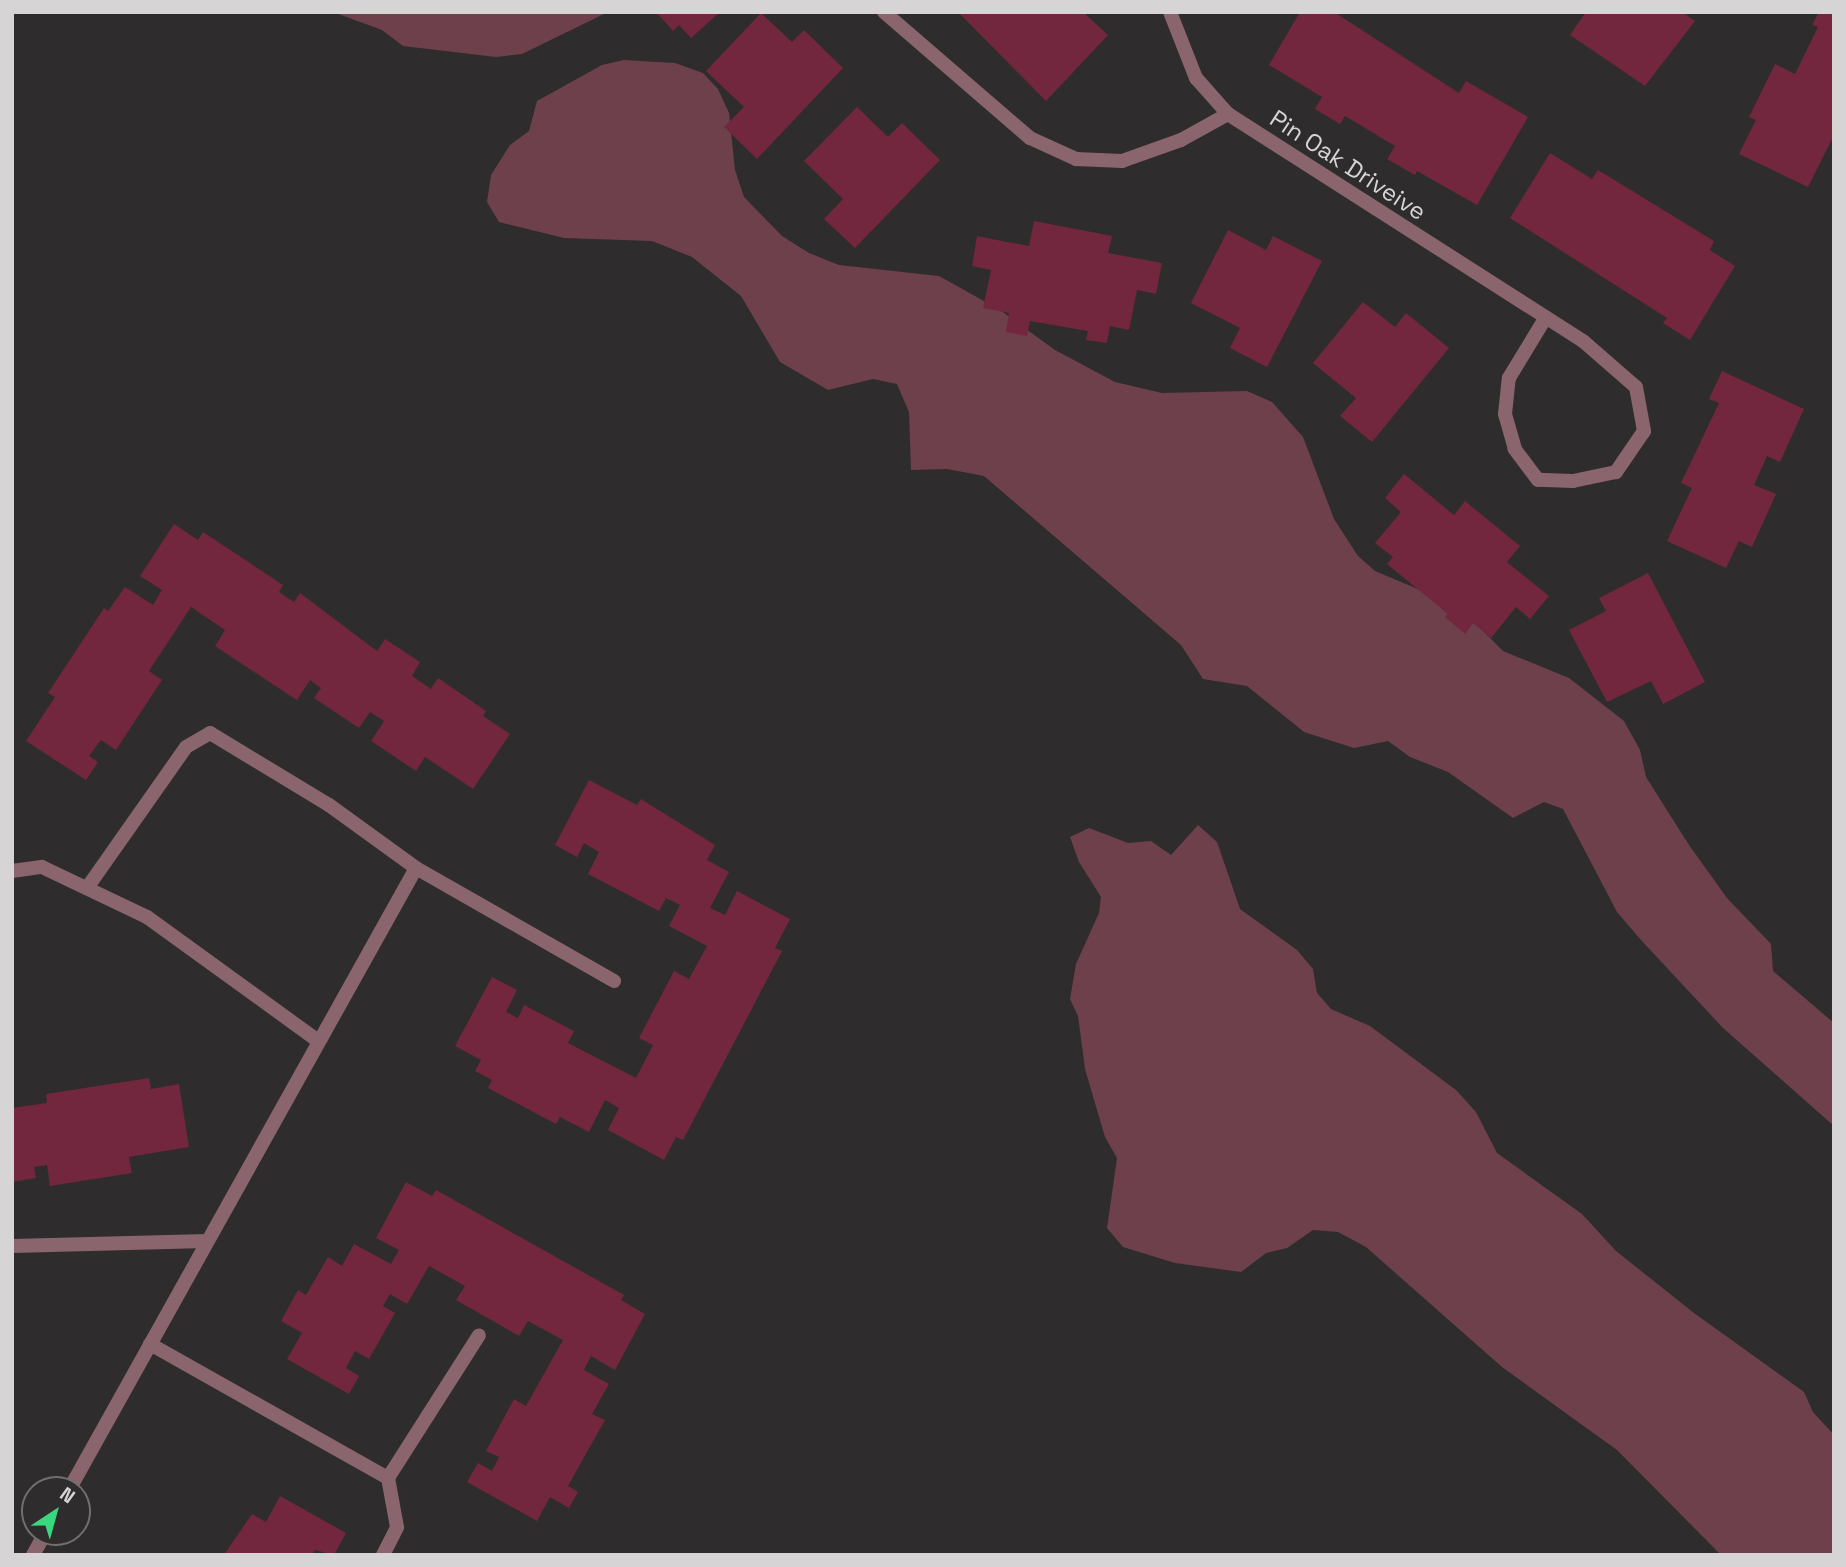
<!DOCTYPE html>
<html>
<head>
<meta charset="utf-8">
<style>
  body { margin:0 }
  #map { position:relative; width:1846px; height:1567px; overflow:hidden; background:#2e2c2c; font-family:"Space Grotesk",sans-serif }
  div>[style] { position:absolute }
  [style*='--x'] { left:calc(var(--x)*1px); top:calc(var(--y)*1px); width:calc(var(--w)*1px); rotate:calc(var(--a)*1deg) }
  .green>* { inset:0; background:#6e404c }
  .building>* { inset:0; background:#72273f }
  .street>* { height:14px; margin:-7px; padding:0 7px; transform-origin:7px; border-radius:7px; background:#8a656d }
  span { translate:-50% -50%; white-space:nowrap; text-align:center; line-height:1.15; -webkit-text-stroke:5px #2e2c2c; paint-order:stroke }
  .street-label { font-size:24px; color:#d6d4d4 }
  .frame { position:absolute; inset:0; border:14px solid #d6d4d4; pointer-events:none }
  .north { position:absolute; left:21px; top:1476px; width:70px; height:70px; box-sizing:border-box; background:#2e2c2c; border:2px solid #716f6f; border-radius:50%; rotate:36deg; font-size:19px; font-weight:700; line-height:28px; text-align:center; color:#d6d4d4 }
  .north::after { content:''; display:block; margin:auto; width:24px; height:32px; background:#39d87f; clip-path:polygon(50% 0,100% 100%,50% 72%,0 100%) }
</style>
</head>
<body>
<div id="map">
  <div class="green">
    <div style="clip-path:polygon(333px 12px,608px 12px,522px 54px,496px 57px,403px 46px,382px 30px)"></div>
    <div style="clip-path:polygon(624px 60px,675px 63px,703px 73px,718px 89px,729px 113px,735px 170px,744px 197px,782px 236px,809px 253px,839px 265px,939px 276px,1000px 310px,1055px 350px,1115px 382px,1162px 393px,1247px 391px,1272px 402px,1303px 437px,1334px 519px,1358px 556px,1375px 571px,1458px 606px,1503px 651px,1569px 678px,1624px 721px,1640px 750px,1646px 777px,1689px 845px,1727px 898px,1771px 944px,1773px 971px,1834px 1023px,1834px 1126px,1723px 1028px,1641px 940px,1617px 912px,1563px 809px,1544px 802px,1513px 818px,1448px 772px,1410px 757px,1388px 741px,1354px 748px,1304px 732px,1247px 686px,1203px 679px,1181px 645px,984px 476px,947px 469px,911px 470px,909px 412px,897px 384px,873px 379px,828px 390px,780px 362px,741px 296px,692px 257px,652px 241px,564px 238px,499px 222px,487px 202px,491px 175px,510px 145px,529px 131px,537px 101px,602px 65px)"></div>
    <div style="clip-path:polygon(1198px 825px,1217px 842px,1240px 909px,1297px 950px,1313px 969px,1317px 993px,1331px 1009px,1370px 1026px,1456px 1090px,1476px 1112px,1497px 1153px,1582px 1214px,1616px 1251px,1694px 1313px,1804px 1392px,1813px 1412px,1834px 1435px,1834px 1555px,1721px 1555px,1617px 1450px,1502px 1367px,1366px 1247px,1338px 1232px,1313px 1230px,1287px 1248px,1266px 1253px,1241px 1272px,1175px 1263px,1123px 1247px,1107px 1228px,1117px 1158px,1105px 1137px,1085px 1069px,1078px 1016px,1070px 999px,1076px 964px,1099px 913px,1101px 897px,1079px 862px,1070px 837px,1089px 828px,1128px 843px,1151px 841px,1171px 855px)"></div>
  </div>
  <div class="building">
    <div style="clip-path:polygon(656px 12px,720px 12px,691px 38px,679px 25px,673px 31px)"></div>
    <div style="clip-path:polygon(958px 12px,1083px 12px,1108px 35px,1046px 101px)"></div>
    <div style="clip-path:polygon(1300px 12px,1334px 12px,1459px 93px,1466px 81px,1528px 117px,1477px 205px,1417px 171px,1415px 175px,1387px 159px,1395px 146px,1345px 116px,1340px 124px,1315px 109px,1322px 97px,1269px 65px)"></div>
    <div style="clip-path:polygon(1586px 12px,1682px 12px,1695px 21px,1645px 86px,1570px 35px)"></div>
    <div style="clip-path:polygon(1819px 12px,1834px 12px,1834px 135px,1808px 187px,1739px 154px,1756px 120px,1749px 117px,1775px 64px,1795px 74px,1818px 27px,1812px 25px)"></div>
    <div style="clip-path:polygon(761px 13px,792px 42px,804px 30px,843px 68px,757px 159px,724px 127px,744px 107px,706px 71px)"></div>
    <div style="clip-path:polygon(857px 107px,888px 137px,902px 123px,940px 160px,855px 248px,824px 219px,843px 199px,804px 161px)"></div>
    <div style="clip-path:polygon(1550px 153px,1592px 179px,1598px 170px,1714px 241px,1710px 250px,1735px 266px,1690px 340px,1663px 323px,1667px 318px,1510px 218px)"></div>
    <div style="clip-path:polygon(1034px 221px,1112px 236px,1108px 253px,1162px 263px,1156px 294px,1137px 290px,1129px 330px,1110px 326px,1107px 343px,1086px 340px,1088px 331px,1030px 321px,1027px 336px,1006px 332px,1009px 313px,983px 308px,991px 270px,972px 266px,977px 236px,1029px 246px)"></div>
    <div style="clip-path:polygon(1228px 230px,1266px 250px,1273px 236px,1322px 261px,1267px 367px,1230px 348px,1240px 328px,1191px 303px)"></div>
    <div style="clip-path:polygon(1363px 302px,1395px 327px,1406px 313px,1449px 348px,1372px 442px,1340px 416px,1356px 398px,1313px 363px)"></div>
    <div style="clip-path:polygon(1722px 371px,1804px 409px,1780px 462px,1767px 456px,1754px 485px,1776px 494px,1752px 547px,1739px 541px,1726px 568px,1667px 541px,1692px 488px,1681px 483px,1719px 403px,1709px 399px)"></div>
    <div style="clip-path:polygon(1404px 474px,1454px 515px,1465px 501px,1520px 546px,1507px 562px,1549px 596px,1530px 619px,1516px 607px,1491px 638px,1473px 623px,1465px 634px,1445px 617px,1448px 614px,1387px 564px,1393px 557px,1375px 543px,1401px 512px,1385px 498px)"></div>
    <div style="clip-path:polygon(174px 524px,198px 540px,203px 532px,283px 585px,279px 592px,294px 602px,300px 593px,377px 651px,385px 639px,420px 662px,412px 676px,431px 689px,438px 678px,486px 711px,483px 716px,510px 734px,473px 789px,425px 757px,416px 771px,371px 741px,384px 721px,370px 712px,359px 728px,314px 698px,321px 688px,310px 680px,297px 700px,289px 695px,215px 646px,225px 630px,191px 607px,149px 671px,162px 680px,116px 750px,101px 740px,89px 756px,98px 762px,86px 780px,26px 741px,55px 697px,48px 693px,104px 608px,108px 611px,125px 587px,153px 605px,162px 590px,140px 576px)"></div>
    <div style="clip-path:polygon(1648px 573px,1705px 682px,1663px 704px,1651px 681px,1607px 702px,1569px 630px,1606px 611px,1599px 598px)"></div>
    <div style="clip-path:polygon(589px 780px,637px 805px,641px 799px,715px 845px,707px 860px,729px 872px,710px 908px,725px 915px,737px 891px,790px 919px,775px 948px,782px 951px,768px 978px,683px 1140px,676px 1137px,664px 1160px,608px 1130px,619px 1108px,605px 1100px,589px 1132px,560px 1117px,556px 1124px,488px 1088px,492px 1080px,475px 1071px,481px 1060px,455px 1046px,492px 977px,517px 990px,506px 1012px,518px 1018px,524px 1005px,574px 1031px,568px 1043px,636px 1078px,653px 1045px,639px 1038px,674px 971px,689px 979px,707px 946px,669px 926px,680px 905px,666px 898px,659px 911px,588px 874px,599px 852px,584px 843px,577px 857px,555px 845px)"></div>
    <div style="clip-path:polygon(149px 1078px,151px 1089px,179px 1084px,189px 1147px,129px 1157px,132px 1173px,50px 1186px,47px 1165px,34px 1167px,36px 1178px,12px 1182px,12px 1108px,47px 1103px,46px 1094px)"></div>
    <div style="clip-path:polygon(406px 1182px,432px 1196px,436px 1190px,624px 1295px,621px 1300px,645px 1314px,615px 1370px,591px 1356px,584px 1370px,609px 1384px,592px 1414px,605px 1420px,568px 1486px,578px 1492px,569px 1508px,550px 1497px,537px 1521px,467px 1482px,478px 1463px,492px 1471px,499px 1457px,486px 1451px,514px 1399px,526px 1406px,563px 1340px,528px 1321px,519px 1336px,456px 1300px,465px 1286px,429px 1266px,407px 1304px,390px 1294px,383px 1306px,395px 1313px,369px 1359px,355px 1351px,346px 1368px,359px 1376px,349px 1394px,287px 1359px,302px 1333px,281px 1321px,298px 1290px,306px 1295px,328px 1257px,342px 1266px,354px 1244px,391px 1264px,399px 1250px,376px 1238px)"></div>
    <div style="clip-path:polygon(280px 1496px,346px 1533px,334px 1555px,315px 1550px,312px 1555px,224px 1555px,252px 1514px,266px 1522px)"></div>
  </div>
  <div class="street">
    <div style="--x:884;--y:12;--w:193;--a:40.8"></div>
    <div style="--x:1030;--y:138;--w:51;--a:24.5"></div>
    <div style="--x:1076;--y:159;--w:46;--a:2.5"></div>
    <div style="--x:1122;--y:161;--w:63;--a:-19.6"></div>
    <div style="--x:1181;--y:140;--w:54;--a:-29"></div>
    <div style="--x:1170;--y:12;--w:71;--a:68.5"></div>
    <div style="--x:1196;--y:78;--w:48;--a:48.4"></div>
    <div style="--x:1228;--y:114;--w:421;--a:32.6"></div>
    <div style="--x:1583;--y:341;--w:70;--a:41"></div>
    <div style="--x:1636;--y:387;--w:45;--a:79.7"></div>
    <div style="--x:1644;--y:431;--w:50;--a:124.3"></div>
    <div style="--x:1616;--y:472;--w:44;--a:168.2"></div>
    <div style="--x:1573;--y:481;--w:35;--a:-178"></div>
    <div style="--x:1538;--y:480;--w:39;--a:-127"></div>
    <div style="--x:1515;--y:449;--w:36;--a:-106"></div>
    <div style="--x:1505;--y:414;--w:36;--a:-84"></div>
    <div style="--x:1509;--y:378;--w:71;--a:-58.8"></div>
    <div style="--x:12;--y:871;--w:30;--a:-8"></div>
    <div style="--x:42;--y:867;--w:116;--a:25.5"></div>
    <div style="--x:147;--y:917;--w:211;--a:35.9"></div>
    <div style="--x:87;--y:888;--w:172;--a:-54.9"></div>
    <div style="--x:186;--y:747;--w:28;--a:-30"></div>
    <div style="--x:210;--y:733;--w:139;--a:31.2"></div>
    <div style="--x:329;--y:805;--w:107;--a:35.9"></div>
    <div style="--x:416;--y:868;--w:228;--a:29.7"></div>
    <div style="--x:12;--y:1246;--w:195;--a:-1.5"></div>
    <div style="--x:150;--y:1344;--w:273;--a:29.4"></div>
    <div style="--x:69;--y:1490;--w:712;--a:-60.84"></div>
    <div style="--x:33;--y:1555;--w:26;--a:-61"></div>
    <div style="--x:383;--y:1555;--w:31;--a:-63"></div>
    <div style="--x:397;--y:1527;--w:50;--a:-100.4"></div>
    <div style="--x:388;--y:1478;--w:169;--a:-57.5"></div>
  </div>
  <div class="street-label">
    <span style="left:1348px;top:165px;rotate:33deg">Pin Oak Driveive</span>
  </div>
  <div class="frame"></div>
  <div class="north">N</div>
</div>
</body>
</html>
